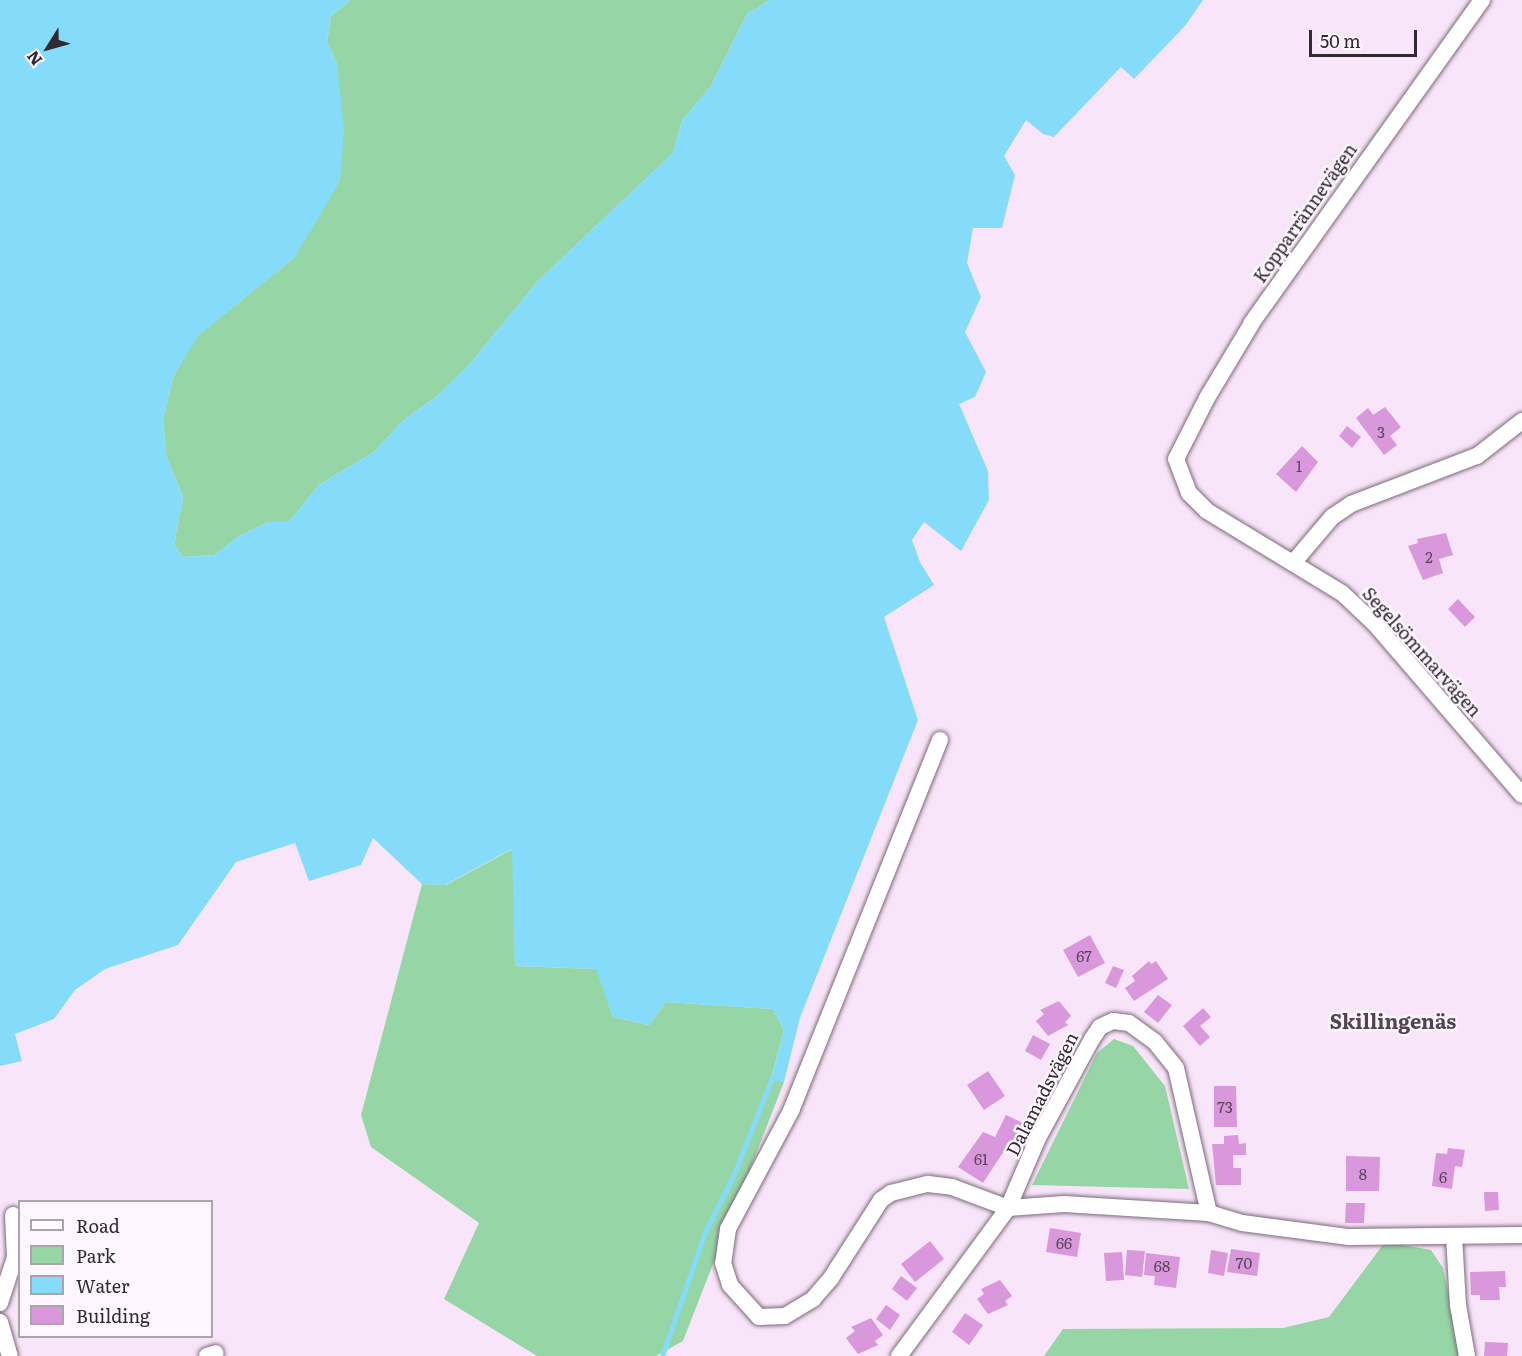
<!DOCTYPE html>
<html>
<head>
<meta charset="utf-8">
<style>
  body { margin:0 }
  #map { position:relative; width:1522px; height:1356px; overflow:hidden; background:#f9e5f9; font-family:Literata,serif }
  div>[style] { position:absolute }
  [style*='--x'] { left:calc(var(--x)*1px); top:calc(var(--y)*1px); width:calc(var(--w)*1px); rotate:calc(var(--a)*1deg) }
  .green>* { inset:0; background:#96d6a6 }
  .water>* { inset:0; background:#84dbfa }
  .stream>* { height:4.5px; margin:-2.25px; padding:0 2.25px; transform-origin:2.25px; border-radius:2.25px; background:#84dbfa }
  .building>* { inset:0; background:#d998dc }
  .roads { filter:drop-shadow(0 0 2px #7c6b7c) drop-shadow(0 0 2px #7c6b7c) }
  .minor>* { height:16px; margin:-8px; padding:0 8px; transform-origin:8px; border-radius:8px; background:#fff }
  span { translate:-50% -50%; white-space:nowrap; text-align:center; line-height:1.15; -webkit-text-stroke:5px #fef6fe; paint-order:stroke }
  .number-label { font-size:15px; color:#5b465c }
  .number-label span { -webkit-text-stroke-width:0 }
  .street-label { font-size:18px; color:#312a31 }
  .neighbourhood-label { font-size:20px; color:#524252; font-weight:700 }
  .legend { position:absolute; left:18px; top:1200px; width:195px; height:138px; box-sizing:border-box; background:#fef6fe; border:2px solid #aca4ac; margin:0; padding:8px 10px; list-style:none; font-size:18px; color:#312a31 }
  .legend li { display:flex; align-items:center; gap:12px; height:30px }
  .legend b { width:30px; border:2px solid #aca4ac }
  .north { position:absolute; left:18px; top:18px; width:60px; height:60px; -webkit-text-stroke:4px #fef6fe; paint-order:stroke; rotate:233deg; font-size:16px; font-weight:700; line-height:24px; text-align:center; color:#312a31 }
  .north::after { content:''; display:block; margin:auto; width:21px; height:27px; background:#312a31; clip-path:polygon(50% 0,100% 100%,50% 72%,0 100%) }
  .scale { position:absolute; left:1309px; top:30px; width:108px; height:27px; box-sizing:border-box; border:3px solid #312a31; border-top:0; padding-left:8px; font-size:18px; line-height:21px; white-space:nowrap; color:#312a31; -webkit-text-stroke:4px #fef6fe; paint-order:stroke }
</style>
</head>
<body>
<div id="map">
  <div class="green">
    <div style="clip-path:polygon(350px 0,770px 0,747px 14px,711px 86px,682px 121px,673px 153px,538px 281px,468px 366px,436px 397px,404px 420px,374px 452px,319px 485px,289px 522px,269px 522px,241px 535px,214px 555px,183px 557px,174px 545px,183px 497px,166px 455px,163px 420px,173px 377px,197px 336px,295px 257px,337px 64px,327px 42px,331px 16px)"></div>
    <div style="clip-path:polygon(513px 849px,515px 966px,597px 969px,613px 1017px,649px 1025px,666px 1002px,773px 1009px,784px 1030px,771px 1079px,784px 1082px,683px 1341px,656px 1356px,537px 1356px,444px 1299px,479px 1223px,371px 1147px,361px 1115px,422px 884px,446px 885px)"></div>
    <div style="clip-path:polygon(1114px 1039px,1133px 1046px,1165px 1086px,1189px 1189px,1032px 1185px,1097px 1053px)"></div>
    <div style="clip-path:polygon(1385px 1242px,1431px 1250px,1443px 1268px,1462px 1356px,1044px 1356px,1063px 1329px,1283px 1328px,1329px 1317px)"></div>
  </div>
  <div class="water">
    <div style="clip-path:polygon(0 0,350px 0,331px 16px,327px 42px,337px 64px,344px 129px,340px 181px,295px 257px,198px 336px,173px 377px,163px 420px,166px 455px,183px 497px,174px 545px,183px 557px,214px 555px,241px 535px,269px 522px,289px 522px,319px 485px,374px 452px,404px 420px,436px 397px,468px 366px,538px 281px,673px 153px,682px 121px,711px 86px,747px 14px,770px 0,1203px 0,1185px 26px,1134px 79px,1121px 67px,1054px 137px,1043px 134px,1026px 120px,1004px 156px,1015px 175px,1002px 228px,973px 228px,967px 263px,981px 297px,965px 332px,986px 372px,975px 397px,959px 404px,988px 471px,989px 500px,961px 551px,924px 522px,912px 540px,920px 562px,934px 585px,884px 617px,918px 720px,800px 1018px,784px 1082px,771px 1080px,784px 1030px,773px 1009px,666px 1002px,649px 1025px,613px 1017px,596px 969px,515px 966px,512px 849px,445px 885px,422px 884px,373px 838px,361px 865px,309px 881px,295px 843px,236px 862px,178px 945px,105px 969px,75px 990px,54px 1019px,15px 1034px,22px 1061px,0 1066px)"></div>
  </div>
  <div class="stream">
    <div style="--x:662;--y:1356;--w:133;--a:-70.8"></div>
    <div style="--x:706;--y:1230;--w:65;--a:-63.4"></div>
    <div style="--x:735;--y:1172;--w:99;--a:-68.6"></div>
  </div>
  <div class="building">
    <div style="clip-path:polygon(1385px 407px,1401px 427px,1390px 436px,1397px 445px,1384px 455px,1356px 418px,1368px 408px,1373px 415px)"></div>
    <div style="clip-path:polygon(1347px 426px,1361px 437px,1352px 448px,1339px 436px)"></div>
    <div style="clip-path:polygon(1302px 446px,1318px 462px,1296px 492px,1276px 474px)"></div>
    <div style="clip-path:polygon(1446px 533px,1453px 555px,1439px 559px,1443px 573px,1423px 580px,1408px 546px,1418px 543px,1417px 539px)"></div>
    <div style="clip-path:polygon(1458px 599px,1475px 617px,1465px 627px,1448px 609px)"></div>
    <div style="clip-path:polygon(1090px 935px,1105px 963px,1078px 977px,1063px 950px)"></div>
    <div style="clip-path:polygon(1149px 961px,1151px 964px,1156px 961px,1168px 979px,1134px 1001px,1125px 988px,1135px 981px,1132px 976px)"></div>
    <div style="clip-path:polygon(1113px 966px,1124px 970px,1116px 988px,1105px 983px)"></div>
    <div style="clip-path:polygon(1158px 995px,1172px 1005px,1158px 1023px,1144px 1012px)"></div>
    <div style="clip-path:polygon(1059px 1001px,1071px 1016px,1065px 1022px,1068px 1025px,1048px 1036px,1036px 1021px,1044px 1014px,1040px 1010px)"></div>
    <div style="clip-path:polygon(1203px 1008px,1211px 1017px,1200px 1026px,1210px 1037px,1200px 1046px,1183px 1026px)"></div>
    <div style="clip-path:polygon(1033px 1035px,1050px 1044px,1041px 1060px,1025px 1051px)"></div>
    <div style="clip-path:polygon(988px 1071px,1005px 1096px,984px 1110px,967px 1085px)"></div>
    <div style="clip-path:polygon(1214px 1086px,1236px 1086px,1237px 1127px,1214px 1127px)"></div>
    <div style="clip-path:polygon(1006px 1115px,1023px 1123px,1008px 1154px,1004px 1151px,983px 1183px,958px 1167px,983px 1132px,995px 1137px)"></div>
    <div style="clip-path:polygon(1238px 1135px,1239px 1144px,1246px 1143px,1246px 1155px,1233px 1155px,1233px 1168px,1241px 1168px,1241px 1185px,1216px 1185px,1212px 1144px,1224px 1144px,1224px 1136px)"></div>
    <div style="clip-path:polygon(1448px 1148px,1465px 1150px,1462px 1167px,1455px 1166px,1452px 1189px,1432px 1186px,1436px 1153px,1447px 1154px)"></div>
    <div style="clip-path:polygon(1346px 1156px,1380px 1157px,1379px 1191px,1346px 1191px)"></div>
    <div style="clip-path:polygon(1484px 1192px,1498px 1192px,1499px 1210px,1485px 1211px)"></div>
    <div style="clip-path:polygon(1346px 1203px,1365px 1203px,1364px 1223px,1345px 1223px)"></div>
    <div style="clip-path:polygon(1050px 1228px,1081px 1233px,1077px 1257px,1046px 1252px)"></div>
    <div style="clip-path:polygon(930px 1241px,944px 1259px,915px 1282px,901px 1264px)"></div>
    <div style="clip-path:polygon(1231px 1249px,1260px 1253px,1257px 1276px,1227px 1272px)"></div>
    <div style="clip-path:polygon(1127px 1250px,1145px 1251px,1142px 1277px,1125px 1275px)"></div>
    <div style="clip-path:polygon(1211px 1250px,1228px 1253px,1224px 1276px,1208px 1273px)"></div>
    <div style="clip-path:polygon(1122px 1252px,1124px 1280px,1106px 1281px,1104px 1253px)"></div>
    <div style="clip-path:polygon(1146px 1253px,1180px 1257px,1176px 1288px,1154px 1285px,1155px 1276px,1144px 1275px)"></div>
    <div style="clip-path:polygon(1505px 1271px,1506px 1287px,1499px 1287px,1500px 1300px,1480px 1300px,1480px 1295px,1471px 1295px,1470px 1272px)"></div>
    <div style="clip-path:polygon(901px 1276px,917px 1288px,907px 1301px,892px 1289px)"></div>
    <div style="clip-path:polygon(1000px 1280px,1012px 1296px,1005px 1301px,1008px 1305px,988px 1314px,977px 1299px,984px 1294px,981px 1289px)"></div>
    <div style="clip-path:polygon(886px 1305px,900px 1315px,890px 1330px,876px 1319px)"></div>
    <div style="clip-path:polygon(965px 1313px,983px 1325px,969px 1345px,952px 1332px)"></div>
    <div style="clip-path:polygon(871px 1318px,883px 1335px,875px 1341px,878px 1345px,858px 1354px,846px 1338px,855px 1331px,851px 1327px)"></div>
    <div style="clip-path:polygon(1485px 1342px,1508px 1343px,1507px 1356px,1484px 1356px)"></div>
  </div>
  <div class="roads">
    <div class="minor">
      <div style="--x:1482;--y:0;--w:397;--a:125.5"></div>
      <div style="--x:1252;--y:323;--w:87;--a:121"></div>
      <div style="--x:1207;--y:398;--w:68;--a:116.9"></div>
      <div style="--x:1176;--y:459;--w:36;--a:69"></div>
      <div style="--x:1189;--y:493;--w:25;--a:45"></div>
      <div style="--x:1207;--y:511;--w:158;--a:31.3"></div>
      <div style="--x:1342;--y:593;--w:45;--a:43.2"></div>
      <div style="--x:1375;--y:624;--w:225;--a:49.3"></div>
      <div style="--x:1293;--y:563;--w:60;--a:-49.7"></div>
      <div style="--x:1332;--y:517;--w:23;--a:-34"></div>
      <div style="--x:1351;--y:504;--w:135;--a:-20.9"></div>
      <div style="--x:1477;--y:456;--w:57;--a:-37.9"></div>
      <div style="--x:940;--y:740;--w:398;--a:111.9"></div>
      <div style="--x:792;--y:1109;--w:136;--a:118.1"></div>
      <div style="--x:728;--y:1229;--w:34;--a:98"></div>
      <div style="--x:723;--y:1263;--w:23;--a:72"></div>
      <div style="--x:730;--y:1285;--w:43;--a:47.8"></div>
      <div style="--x:759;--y:1317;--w:26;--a:-2"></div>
      <div style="--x:785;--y:1316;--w:33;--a:-31"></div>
      <div style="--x:813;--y:1299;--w:28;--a:-49"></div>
      <div style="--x:831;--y:1278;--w:93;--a:-57.3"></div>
      <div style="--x:881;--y:1200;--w:12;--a:-35"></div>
      <div style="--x:891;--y:1193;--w:38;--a:-14"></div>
      <div style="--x:928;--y:1184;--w:24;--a:7"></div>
      <div style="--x:952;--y:1187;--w:60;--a:20.6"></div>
      <div style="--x:1008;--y:1208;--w:56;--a:-4.1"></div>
      <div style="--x:1064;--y:1204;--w:145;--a:3.6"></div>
      <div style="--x:1454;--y:1236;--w:69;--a:86.7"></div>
      <div style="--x:1458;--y:1305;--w:52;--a:80"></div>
      <div style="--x:0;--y:1303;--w:48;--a:-71.9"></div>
      <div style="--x:15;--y:1257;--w:42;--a:-92.7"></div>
      <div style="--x:0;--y:1322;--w:35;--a:74"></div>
      <div style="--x:207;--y:1356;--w:9;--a:-18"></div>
      <div style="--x:899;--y:1356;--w:184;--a:-53.6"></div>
      <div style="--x:1008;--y:1208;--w:76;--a:-66.8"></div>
      <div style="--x:1038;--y:1138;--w:113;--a:-61.4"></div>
      <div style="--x:1092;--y:1039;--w:14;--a:-56"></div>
      <div style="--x:1100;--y:1027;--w:14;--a:-25"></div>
      <div style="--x:1113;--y:1021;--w:16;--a:7"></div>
      <div style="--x:1129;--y:1023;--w:32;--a:36"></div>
      <div style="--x:1155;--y:1042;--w:33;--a:51"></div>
      <div style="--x:1176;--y:1068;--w:149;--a:77.2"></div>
      <div style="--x:1209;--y:1213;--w:34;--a:17"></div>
      <div style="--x:1242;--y:1223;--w:108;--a:7.5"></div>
      <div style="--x:1349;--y:1237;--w:173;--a:-0.7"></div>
    </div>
  </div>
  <div class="number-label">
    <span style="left:1381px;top:432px">3</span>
    <span style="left:1299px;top:466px">1</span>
    <span style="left:1429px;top:557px">2</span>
    <span style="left:1084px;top:956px">67</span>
    <span style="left:1225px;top:1107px">73</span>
    <span style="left:981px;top:1159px">61</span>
    <span style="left:1363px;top:1174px">8</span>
    <span style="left:1443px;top:1177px">6</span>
    <span style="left:1064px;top:1243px">66</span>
    <span style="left:1244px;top:1263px">70</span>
    <span style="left:1162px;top:1266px">68</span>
  </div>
  <div class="street-label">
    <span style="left:1305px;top:213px;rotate:-55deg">Kopparrännevägen</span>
    <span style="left:1422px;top:652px;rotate:48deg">Segelsömmarvägen</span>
    <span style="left:1042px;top:1094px;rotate:-63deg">Dalamadsvägen</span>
  </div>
  <div class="neighbourhood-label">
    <span style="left:1393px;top:1020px">Skillingenäs</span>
  </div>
  <ul class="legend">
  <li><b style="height:8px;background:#fff"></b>Road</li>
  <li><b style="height:16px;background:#96d6a6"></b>Park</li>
  <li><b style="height:16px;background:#84dbfa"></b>Water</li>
  <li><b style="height:16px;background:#d998dc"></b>Building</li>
  </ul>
  <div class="north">N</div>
  <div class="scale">50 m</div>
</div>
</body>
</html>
